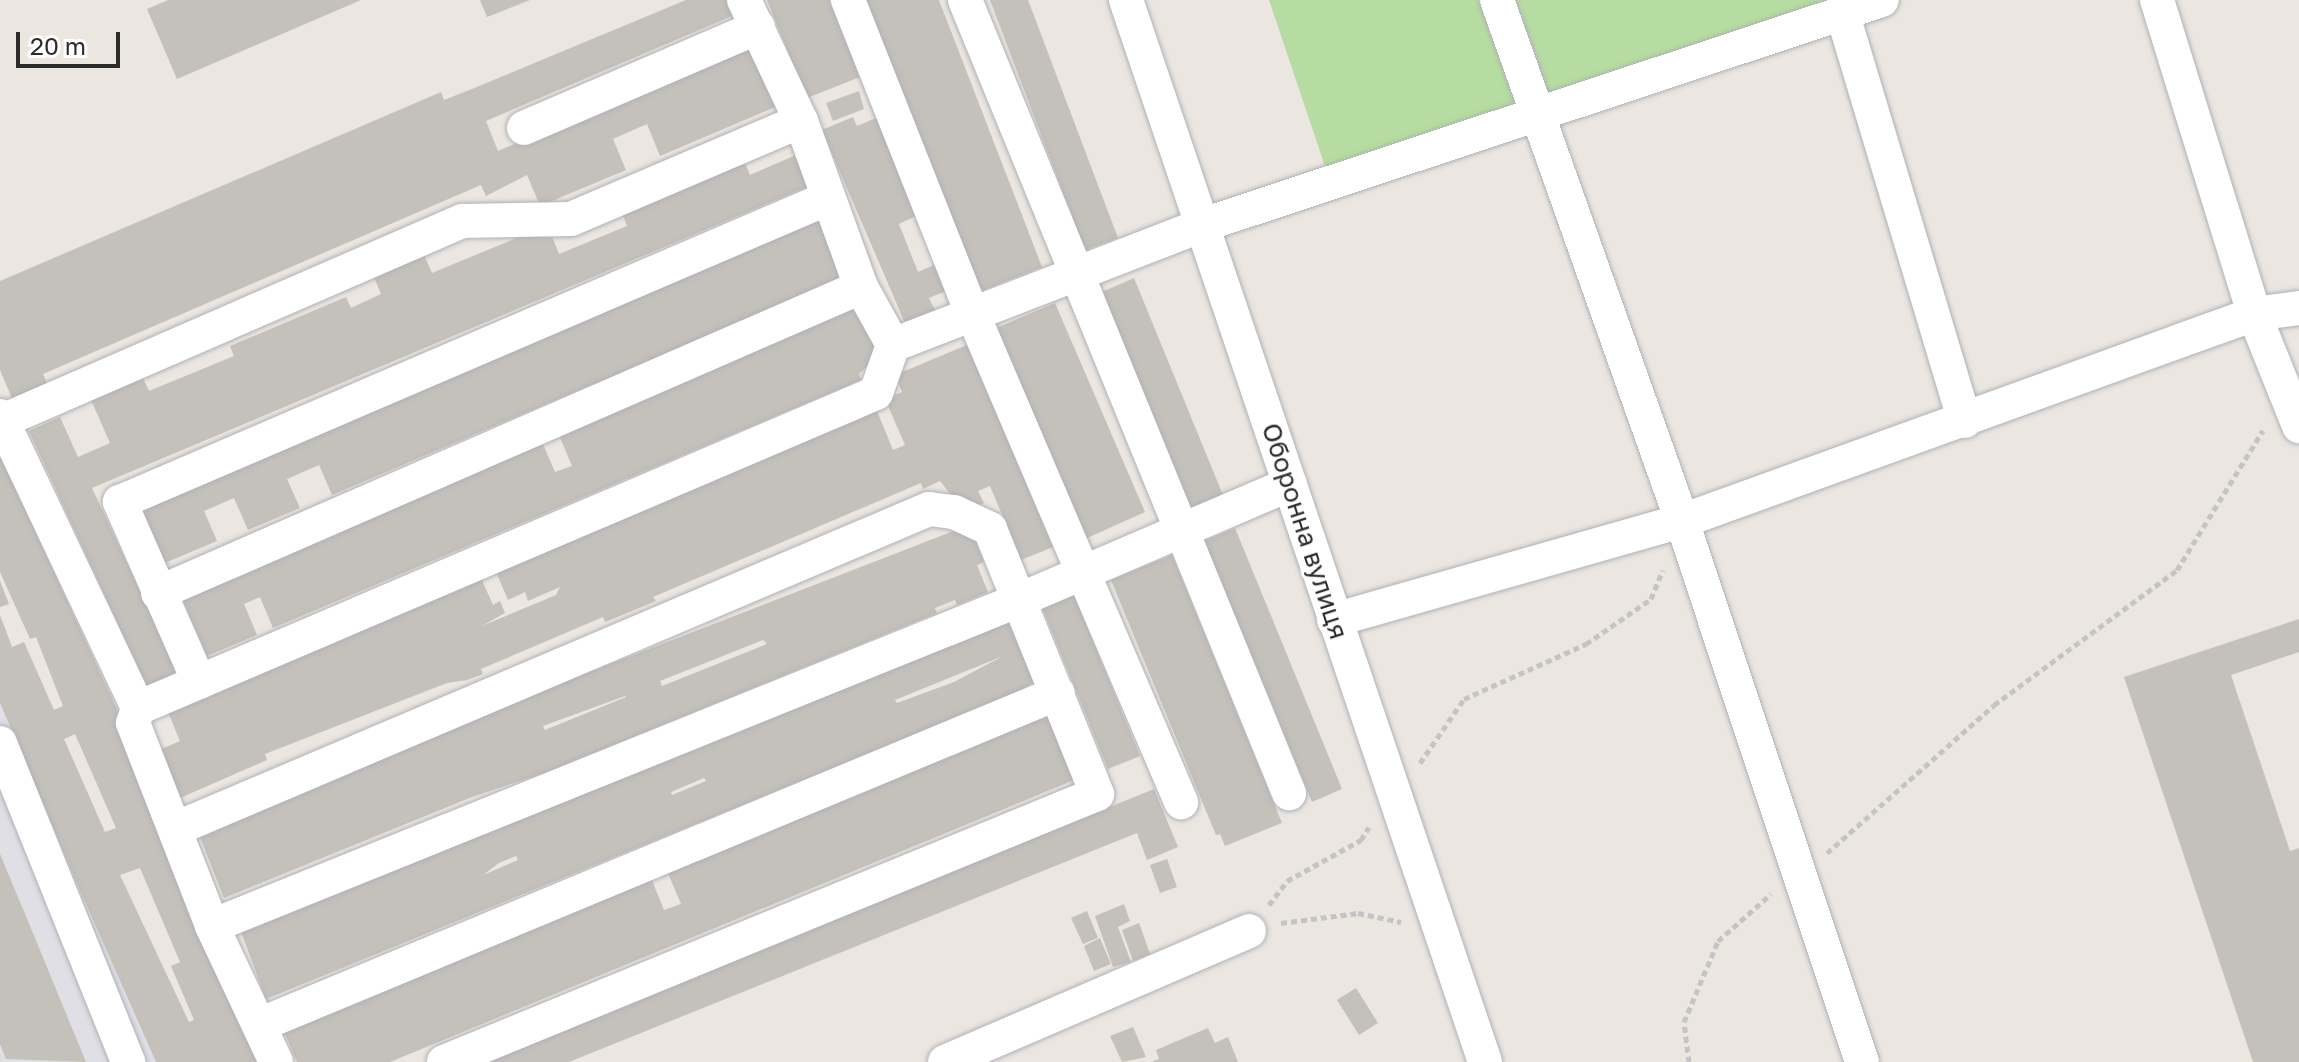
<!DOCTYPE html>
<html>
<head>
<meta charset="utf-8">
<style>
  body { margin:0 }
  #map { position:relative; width:2299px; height:1062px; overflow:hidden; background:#ebe6df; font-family:"Golos Text",sans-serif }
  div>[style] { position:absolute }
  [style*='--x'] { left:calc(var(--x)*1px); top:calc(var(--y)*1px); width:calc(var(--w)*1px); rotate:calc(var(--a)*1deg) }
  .industrial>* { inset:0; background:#e0dfe5 }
  .green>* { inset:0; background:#b7dca1 }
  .building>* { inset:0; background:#c4c0ba }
  .path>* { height:5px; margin-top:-2.5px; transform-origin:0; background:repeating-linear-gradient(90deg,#c4c4c4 0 6px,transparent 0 10px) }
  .roads { filter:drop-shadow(0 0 2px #afb1ba) drop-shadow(0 0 2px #afb1ba) }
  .minor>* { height:34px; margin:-17px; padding:0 17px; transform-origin:17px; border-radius:17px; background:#fff }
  span { translate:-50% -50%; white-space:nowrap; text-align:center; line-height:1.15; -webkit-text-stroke:6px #fff; paint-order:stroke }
  .street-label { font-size:26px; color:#2b2b2b }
  .scale { position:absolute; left:16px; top:32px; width:104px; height:36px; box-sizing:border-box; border:4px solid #2b2b2b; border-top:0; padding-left:10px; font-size:24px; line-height:28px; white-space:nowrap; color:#2b2b2b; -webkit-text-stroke:6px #fff; paint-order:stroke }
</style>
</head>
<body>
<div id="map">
  <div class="industrial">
    <div style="clip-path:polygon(0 636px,186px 1062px,0 1062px)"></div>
  </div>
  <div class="green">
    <div style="clip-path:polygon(1269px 0,1888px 0,1331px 184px)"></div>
  </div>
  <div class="building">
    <div style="clip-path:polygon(168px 0,361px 0,177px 79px,147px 9px)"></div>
    <div style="clip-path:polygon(480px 0,530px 0,487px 17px)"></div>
    <div style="clip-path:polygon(686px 0,733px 0,739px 13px,486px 121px,498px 151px,752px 42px,780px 105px,660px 156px,647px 124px,613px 139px,626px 170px,540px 206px,527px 175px,486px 196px,481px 185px,43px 374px,49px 388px,14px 403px,0 370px,0 281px,441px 92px,444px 100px,472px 89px)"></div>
    <div style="clip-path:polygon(767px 0,829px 0,860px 77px,807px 98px)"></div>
    <div style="clip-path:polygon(866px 0,939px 0,1042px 267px,981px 291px)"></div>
    <div style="clip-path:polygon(990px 0,1028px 0,1118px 238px,1085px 250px)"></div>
    <div style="clip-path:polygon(859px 91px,864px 109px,833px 121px,826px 103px)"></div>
    <div style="clip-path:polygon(853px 117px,857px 126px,876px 118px,918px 215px,899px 224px,912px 257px,918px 272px,934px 265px,946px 291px,929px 298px,935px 310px,905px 323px,822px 130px)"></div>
    <div style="clip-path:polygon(796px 155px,809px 186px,92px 488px,178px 673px,147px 687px,29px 431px,60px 417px,78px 457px,110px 443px,91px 400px,143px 378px,149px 391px,234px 356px,230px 346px,313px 311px,346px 297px,351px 308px,381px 294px,373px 275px,424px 255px,432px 273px,531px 232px,549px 229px,559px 254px,627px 226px,620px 208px,742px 156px,750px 175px)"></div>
    <div style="clip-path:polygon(821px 218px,847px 279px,696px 340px,596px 390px,593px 384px,332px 495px,319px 465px,287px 479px,300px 508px,248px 530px,234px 498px,204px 511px,217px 541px,165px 563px,139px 503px)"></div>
    <div style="clip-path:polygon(1134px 278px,1225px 500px,1193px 513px,1102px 292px)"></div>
    <div style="clip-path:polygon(1055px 303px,1145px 512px,1085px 539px,994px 329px)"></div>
    <div style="clip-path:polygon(858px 307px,879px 355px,859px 374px,861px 380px,273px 628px,260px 597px,244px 604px,257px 635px,207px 656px,180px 594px,542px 442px,555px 472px,572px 466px,559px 435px)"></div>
    <div style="clip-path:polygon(967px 345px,1053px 547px,1021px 560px,990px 486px,978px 491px,984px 503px,964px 512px,940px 481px,923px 489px,921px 483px,653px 597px,656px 601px,627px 613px,605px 622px,603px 617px,481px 669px,483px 674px,467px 680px,447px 683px,265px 754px,267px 760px,180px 798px,159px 750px,180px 741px,168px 712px,481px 578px,493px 605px,500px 601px,505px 613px,482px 626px,556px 595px,560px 587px,528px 601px,525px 592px,508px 600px,496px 572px,877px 411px,893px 450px,905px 445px,885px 399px,902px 392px,895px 375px)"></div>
    <div style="clip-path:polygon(evenodd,0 455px,115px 705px,261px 1062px,156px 1062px,80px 890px,0 703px,0 615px,12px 647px,24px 642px,54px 710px,63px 706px,36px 637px,30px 639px,0 572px,0 455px,75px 734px,116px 828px,105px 832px,64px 739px,75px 734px,0 455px,140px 868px,180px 962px,171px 966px,194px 1020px,189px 1022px,120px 875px,140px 868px)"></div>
    <div style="clip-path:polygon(evenodd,969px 525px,984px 562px,977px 565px,988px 592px,957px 605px,955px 600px,935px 608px,937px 613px,544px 773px,472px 797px,224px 898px,198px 832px,556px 685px,969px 525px,763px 640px,767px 644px,662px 686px,660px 681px,763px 640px,969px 525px,625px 696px,626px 697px,545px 730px,543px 726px,625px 696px)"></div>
    <div style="clip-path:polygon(1235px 528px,1342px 789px,1312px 802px,1204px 541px)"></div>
    <div style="clip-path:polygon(1172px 555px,1282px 823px,1225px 846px,1220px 834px,1216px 835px,1111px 580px)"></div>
    <div style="clip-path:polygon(0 581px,9px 604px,0 607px)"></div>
    <div style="clip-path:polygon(1074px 595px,1140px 756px,1108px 769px,1042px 607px)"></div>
    <div style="clip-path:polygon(evenodd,1009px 617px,1035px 681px,1019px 692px,266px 999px,240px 929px,403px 867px,1009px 617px,1003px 656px,954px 682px,897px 703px,895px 700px,1003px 656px,1009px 617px,704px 778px,706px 781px,672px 795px,671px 792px,704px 778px,1009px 617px,516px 856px,518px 860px,483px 875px,499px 863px,516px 856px)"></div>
    <div style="clip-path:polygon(2299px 619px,2299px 652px,2231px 675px,2290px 851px,2299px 848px,2299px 1062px,2253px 1062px,2124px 677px)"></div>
    <div style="clip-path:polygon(1053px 714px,1079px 778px,390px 1062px,297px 1062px,282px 1027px,651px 878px,664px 910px,681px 904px,667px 871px)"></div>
    <div style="clip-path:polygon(1154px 789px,1178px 847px,1147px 860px,1137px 833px,569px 1062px,477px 1062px)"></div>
    <div style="clip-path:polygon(0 854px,35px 938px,86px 1062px,6px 1059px,0 1044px)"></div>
    <div style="clip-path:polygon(1167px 859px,1177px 887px,1160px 893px,1150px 865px)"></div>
    <div style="clip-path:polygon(1124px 904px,1130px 921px,1118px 927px,1131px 962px,1113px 967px,1095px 916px)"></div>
    <div style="clip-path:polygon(1087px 911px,1098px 938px,1083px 944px,1071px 918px)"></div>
    <div style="clip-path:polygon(1139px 923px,1150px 954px,1133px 961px,1122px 930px)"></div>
    <div style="clip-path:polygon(1100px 938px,1111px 964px,1094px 971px,1084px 946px)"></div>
    <div style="clip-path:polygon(1356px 988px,1378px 1023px,1359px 1035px,1337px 1000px)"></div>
    <div style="clip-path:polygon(1133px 1027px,1146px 1057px,1122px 1062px,1110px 1036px)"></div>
    <div style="clip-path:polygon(1208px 1028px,1215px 1043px,1228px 1037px,1238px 1062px,1151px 1062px,1159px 1059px,1156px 1050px)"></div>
  </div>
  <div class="path">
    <div style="--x:1420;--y:763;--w:78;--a:-55.5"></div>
    <div style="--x:1464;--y:699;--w:134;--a:-24.3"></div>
    <div style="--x:1586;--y:644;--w:79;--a:-34.7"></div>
    <div style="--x:1651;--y:599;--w:31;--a:-68"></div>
    <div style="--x:1827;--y:853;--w:223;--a:-41.5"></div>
    <div style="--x:1994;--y:705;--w:227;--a:-36.4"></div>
    <div style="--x:2177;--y:570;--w:164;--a:-58.4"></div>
    <div style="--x:1269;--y:905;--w:30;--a:-53"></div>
    <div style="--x:1287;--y:881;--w:85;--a:-29"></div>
    <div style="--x:1361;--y:840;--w:15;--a:-58"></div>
    <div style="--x:1281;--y:923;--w:78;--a:-7.4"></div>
    <div style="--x:1358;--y:913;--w:44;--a:11.8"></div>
    <div style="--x:1689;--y:1062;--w:40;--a:-97.1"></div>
    <div style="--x:1684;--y:1022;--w:88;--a:-67.2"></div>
    <div style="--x:1718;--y:941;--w:71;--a:-41.6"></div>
  </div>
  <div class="roads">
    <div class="minor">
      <div style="--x:744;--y:0;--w:134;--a:64.8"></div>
      <div style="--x:801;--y:121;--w:177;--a:70.1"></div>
      <div style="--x:861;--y:287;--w:66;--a:61.1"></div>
      <div style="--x:848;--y:0;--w:339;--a:68.4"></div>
      <div style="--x:973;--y:315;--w:530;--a:66.87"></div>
      <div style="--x:965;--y:0;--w:857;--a:67.78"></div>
      <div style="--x:1126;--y:0;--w:1121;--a:71.32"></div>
      <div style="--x:1497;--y:0;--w:553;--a:70.45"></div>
      <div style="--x:1682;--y:521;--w:570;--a:71.6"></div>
      <div style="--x:2157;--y:0;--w:329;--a:72.8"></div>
      <div style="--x:2254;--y:314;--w:121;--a:68.1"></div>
      <div style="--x:1842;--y:12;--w:427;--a:73.3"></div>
      <div style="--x:524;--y:128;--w:255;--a:-23.3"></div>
      <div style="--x:0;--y:416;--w:323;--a:64.7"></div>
      <div style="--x:138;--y:708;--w:16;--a:108"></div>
      <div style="--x:133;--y:723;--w:218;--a:68.7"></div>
      <div style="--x:212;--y:926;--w:150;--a:64.8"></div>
      <div style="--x:2;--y:421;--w:502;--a:-23.5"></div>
      <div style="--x:462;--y:221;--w:109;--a:-1.1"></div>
      <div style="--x:571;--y:219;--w:250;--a:-23.1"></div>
      <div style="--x:158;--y:593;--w:767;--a:-23.52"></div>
      <div style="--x:1334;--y:620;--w:362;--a:-15.9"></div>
      <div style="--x:1682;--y:521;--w:608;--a:-19.89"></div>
      <div style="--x:2254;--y:314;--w:45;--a:-7.6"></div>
      <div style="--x:199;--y:682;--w:197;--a:-113.7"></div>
      <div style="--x:120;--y:502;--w:768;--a:-23.23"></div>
      <div style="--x:138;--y:708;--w:802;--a:-23.11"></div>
      <div style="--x:876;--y:393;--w:51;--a:-70.5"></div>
      <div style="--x:893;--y:345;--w:332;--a:-21.2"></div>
      <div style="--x:1203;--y:225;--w:715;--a:-18.33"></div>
      <div style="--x:0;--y:743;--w:344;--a:68.1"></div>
      <div style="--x:175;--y:829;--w:819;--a:-23"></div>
      <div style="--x:929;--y:509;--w:25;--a:7"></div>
      <div style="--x:954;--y:512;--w:40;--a:25"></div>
      <div style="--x:990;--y:529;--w:286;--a:68"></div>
      <div style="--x:1097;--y:794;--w:706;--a:157.69"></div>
      <div style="--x:212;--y:926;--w:868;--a:-21.99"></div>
      <div style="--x:1017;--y:601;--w:297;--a:-23.2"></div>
      <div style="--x:259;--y:1025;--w:865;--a:-22.56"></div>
      <div style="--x:945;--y:1062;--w:331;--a:-23.3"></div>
    </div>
  </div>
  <div class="street-label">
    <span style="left:1305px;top:531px;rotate:72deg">Оборонна вулиця</span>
  </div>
  <div class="scale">20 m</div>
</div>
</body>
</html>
